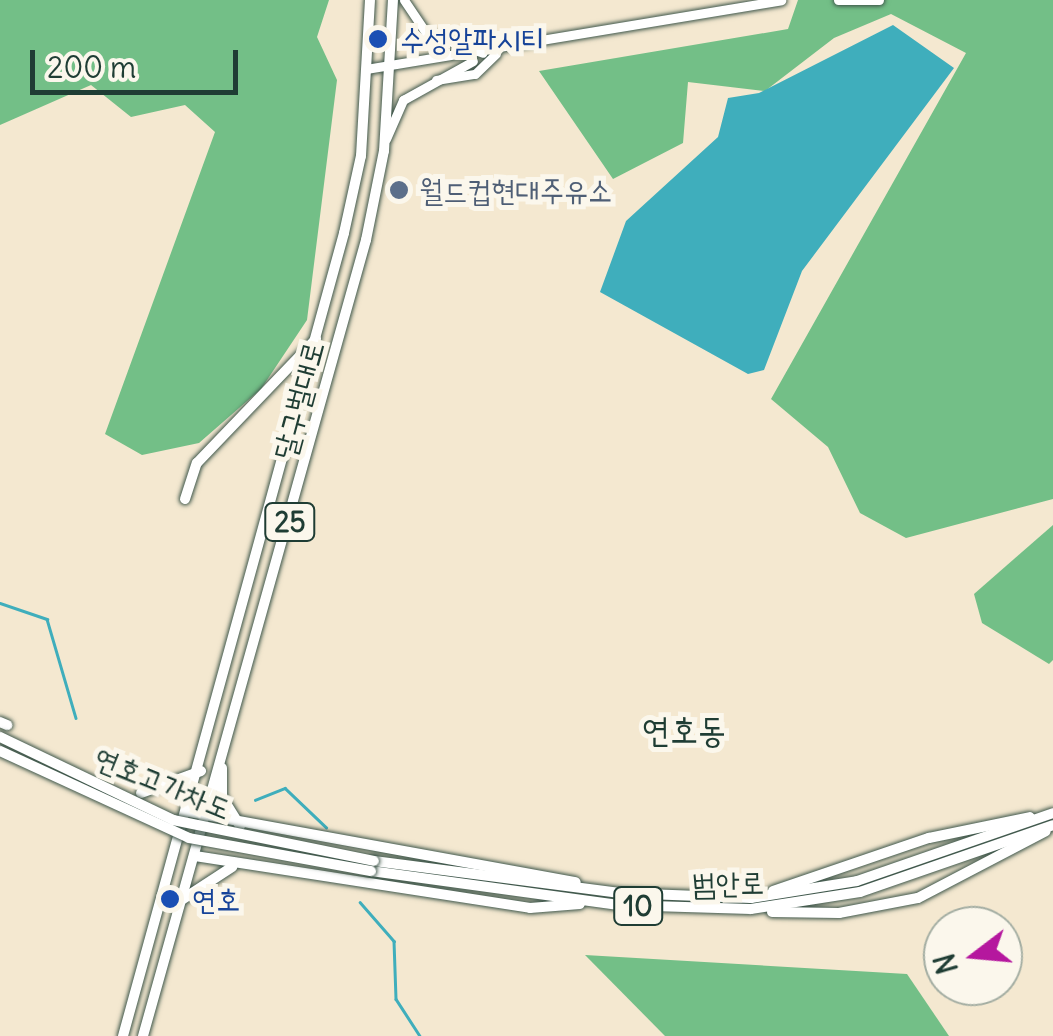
<!DOCTYPE html>
<html>
<head>
<meta charset="utf-8">
<style>
  body { margin:0 }
  #map { position:relative; width:1053px; height:1036px; overflow:hidden; background:#f4e8d0; font-family:Delius,"Poor Story",sans-serif }
  div>[style] { position:absolute }
  [style*='--x'] { left:calc(var(--x)*1px); top:calc(var(--y)*1px); width:calc(var(--w)*1px); rotate:calc(var(--a)*1deg) }
  .forest>* { inset:0; background:#73bf87 }
  .water>* { inset:0; background:#3faebc }
  .stream>* { height:2.5px; margin:-1.25px; padding:0 1.25px; transform-origin:1.25px; border-radius:1.25px; background:#3faebc }
  .roads { filter:drop-shadow(0 0 2px #3f574b) drop-shadow(0 0 2px #3f574b) }
  .secondary>* { height:9px; margin:-4.5px; padding:0 4.5px; transform-origin:4.5px; border-radius:4.5px; background:#fff }
  .primary>* { height:10px; margin:-5px; padding:0 5px; transform-origin:5px; border-radius:5px; background:#fff }
  .trunk>* { height:10px; margin:-5px; padding:0 5px; transform-origin:5px; border-radius:5px; background:#fff }
  .bridges { filter:drop-shadow(0 0 2px #3f574b) drop-shadow(0 0 2px #3f574b) }
  .trunk-bridge>* { height:10px; margin:-5px; padding:0 5px; transform-origin:5px; border-radius:5px; background:#fff }
  .dots>* { width:28px; height:28px; translate:-50% -50%; box-sizing:border-box; border:5px solid #fbf7ec; border-radius:50% }
  span { translate:-50% -50%; white-space:nowrap; text-align:center; line-height:1.15; -webkit-text-stroke:10px #fbf7ec; paint-order:stroke }
  .shield-label span { padding:2px 8px; background:#fbf7ec; border:2px solid; border-radius:8px; -webkit-text-stroke-width:0 }
  .shield-label { font-size:28px; color:#1f3d34; font-weight:700 }
  .transit-label { font-size:30px; color:#164399 }
  .left { translate:0 -50%; text-align:left }
  .service-label { font-size:30px; color:#4e5e75 }
  .street-label { font-size:30px; color:#1f3d34 }
  .quarter-label { font-size:35px; color:#1f3d34 }
  .north { position:absolute; left:923px; top:906px; width:100px; height:100px; box-sizing:border-box; background:#fbf7ec; border:2px solid #a3ada2; border-radius:50%; rotate:254deg; font-size:28px; font-weight:700; line-height:40px; text-align:center; color:#1f3d34 }
  .north::after { content:''; display:block; margin:auto; width:35px; height:45px; background:#b5179e; clip-path:polygon(50% 0,100% 100%,50% 72%,0 100%) }
  .scale { position:absolute; left:30px; top:50px; width:208px; height:45px; box-sizing:border-box; border:5px solid #1f3d34; border-top:0; padding-left:12px; font-size:30px; line-height:35px; white-space:nowrap; color:#1f3d34; -webkit-text-stroke:8px #fbf7ec; paint-order:stroke }
</style>
</head>
<body>
<div id="map">
  <div class="forest">
    <div style="clip-path:polygon(0 0,329px 0,317px 37px,337px 80px,307px 320px,261px 389px,199px 443px,142px 455px,105px 434px,215px 132px,185px 105px,131px 117px,91px 85px,0 125px)"></div>
    <div style="clip-path:polygon(798px 0,1053px 0,1053px 499px,906px 538px,860px 513px,828px 447px,771px 399px,966px 53px,891px 14px,834px 38px,765px 91px,688px 82px,683px 143px,613px 179px,539px 71px,788px 29px)"></div>
    <div style="clip-path:polygon(1053px 525px,1053px 660px,1049px 664px,982px 623px,974px 594px)"></div>
    <div style="clip-path:polygon(585px 955px,907px 974px,949px 1036px,665px 1036px)"></div>
  </div>
  <div class="water">
    <div style="clip-path:polygon(893px 25px,954px 68px,802px 271px,764px 370px,748px 374px,600px 292px,626px 221px,718px 137px,728px 98px,759px 93px)"></div>
  </div>
  <div class="stream">
    <div style="--x:0;--y:603;--w:50;--a:18.8"></div>
    <div style="--x:47;--y:619;--w:103;--a:73.7"></div>
    <div style="--x:255;--y:800;--w:32;--a:-22"></div>
    <div style="--x:285;--y:788;--w:57;--a:43.6"></div>
    <div style="--x:360;--y:902;--w:52;--a:48.9"></div>
    <div style="--x:394;--y:941;--w:58;--a:88"></div>
    <div style="--x:396;--y:999;--w:44;--a:57"></div>
  </div>
  <div class="roads">
    <div class="secondary">
      <div style="--x:404;--y:0;--w:40;--a:56"></div>
      <div style="--x:426;--y:33;--w:60;--a:19.3"></div>
      <div style="--x:838;--y:0;--w:41;--a:0"></div>
      <div style="--x:366;--y:69;--w:421;--a:-9.4"></div>
      <div style="--x:436;--y:80;--w:39;--a:-9"></div>
      <div style="--x:475;--y:74;--w:29;--a:-44"></div>
      <div style="--x:386;--y:139;--w:43;--a:-66.4"></div>
      <div style="--x:403;--y:100;--w:80;--a:-29.1"></div>
    </div>
    <div class="primary">
      <div style="--x:185;--y:499;--w:38;--a:-72"></div>
      <div style="--x:197;--y:463;--w:172;--a:-46.2"></div>
      <div style="--x:141;--y:793;--w:64;--a:-20.1"></div>
      <div style="--x:123;--y:1036;--w:833;--a:-74.61"></div>
      <div style="--x:344;--y:233;--w:79;--a:-77.6"></div>
      <div style="--x:361;--y:156;--w:156;--a:-86.7"></div>
      <div style="--x:143;--y:1036;--w:827;--a:-74.35"></div>
      <div style="--x:366;--y:240;--w:91;--a:-78.6"></div>
      <div style="--x:384;--y:151;--w:151;--a:-86.6"></div>
    </div>
    <div class="trunk">
      <div style="--x:0;--y:722;--w:8;--a:23"></div>
      <div style="--x:222;--y:768;--w:29;--a:90"></div>
      <div style="--x:222;--y:797;--w:34;--a:58"></div>
      <div style="--x:189;--y:812;--w:393;--a:10.3"></div>
      <div style="--x:195;--y:856;--w:339;--a:8.8"></div>
      <div style="--x:530;--y:908;--w:50;--a:-4.6"></div>
      <div style="--x:374;--y:861;--w:248;--a:7.4"></div>
      <div style="--x:620;--y:893;--w:131;--a:2.2"></div>
      <div style="--x:751;--y:898;--w:107;--a:-9.1"></div>
      <div style="--x:857;--y:881;--w:207;--a:-19.1"></div>
      <div style="--x:371;--y:871;--w:250;--a:7.8"></div>
      <div style="--x:619;--y:905;--w:132;--a:1.7"></div>
      <div style="--x:751;--y:909;--w:110;--a:-8.9"></div>
      <div style="--x:860;--y:892;--w:204;--a:-19.1"></div>
      <div style="--x:773;--y:891;--w:165;--a:-18.8"></div>
      <div style="--x:929;--y:838;--w:103;--a:-11.7"></div>
      <div style="--x:183;--y:899;--w:59;--a:-33.1"></div>
      <div style="--x:772;--y:912;--w:67;--a:0.9"></div>
      <div style="--x:839;--y:913;--w:80;--a:-10.8"></div>
      <div style="--x:918;--y:898;--w:144;--a:-27.6"></div>
    </div>
  </div>
  <div class="bridges">
    <div class="trunk-bridge">
      <div style="--x:0;--y:737;--w:192;--a:25.6"></div>
      <div style="--x:173;--y:820;--w:205;--a:11.5"></div>
      <div style="--x:0;--y:751;--w:208;--a:24.7"></div>
      <div style="--x:189;--y:838;--w:185;--a:10.3"></div>
    </div>
  </div>
  <div class="dots">
    <div style="left:378px;top:39px;background:#1a4fb4"></div>
    <div style="left:399px;top:190px;background:#5c6f8a"></div>
    <div style="left:170px;top:899px;background:#1a4fb4"></div>
  </div>
  <div class="shield-label">
    <span style="left:290px;top:522px">25</span>
    <span style="left:638px;top:906px">10</span>
  </div>
  <div class="transit-label">
    <span class="left" style="left:400px;top:39px">수성알파시티</span>
    <span class="left" style="left:192px;top:899px">연호</span>
  </div>
  <div class="service-label">
    <span class="left" style="left:419px;top:190px">월드컵현대주유소</span>
  </div>
  <div class="street-label">
    <span style="left:298px;top:400px;rotate:-75deg">달구벌대로</span>
    <span style="left:163px;top:783px;rotate:22deg">연호고가차도</span>
    <span style="left:728px;top:883px;rotate:-1deg">범안로</span>
  </div>
  <div class="quarter-label">
    <span style="left:684px;top:729px">연호동</span>
  </div>
  <div class="north">N</div>
  <div class="scale">200 m</div>
</div>
</body>
</html>
